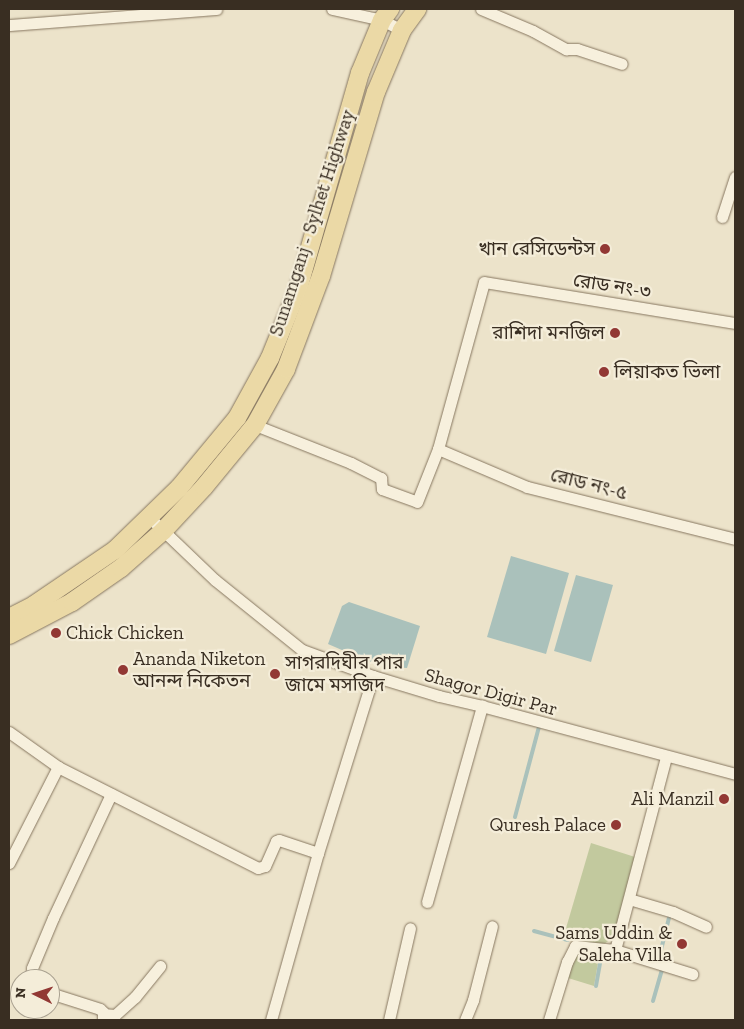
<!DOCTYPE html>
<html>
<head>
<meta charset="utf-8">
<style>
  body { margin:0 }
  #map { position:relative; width:744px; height:1029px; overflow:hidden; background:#ece3ca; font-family:"Zilla Slab","Noto Sans Bengali",serif }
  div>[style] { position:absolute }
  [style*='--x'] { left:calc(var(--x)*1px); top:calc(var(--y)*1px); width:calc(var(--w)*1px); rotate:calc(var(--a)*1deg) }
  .green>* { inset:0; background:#c2c99e }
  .water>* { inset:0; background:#aac1bb }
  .stream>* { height:4px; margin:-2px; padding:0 2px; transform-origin:2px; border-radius:2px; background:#aac1bb }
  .roads { filter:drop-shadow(0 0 1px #877760) drop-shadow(0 0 1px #877760) }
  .street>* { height:11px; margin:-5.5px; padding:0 5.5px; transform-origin:5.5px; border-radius:5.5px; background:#f7f0dd }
  .primary>* { height:18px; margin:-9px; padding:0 9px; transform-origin:9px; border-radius:9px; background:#ebd9a6 }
  .dots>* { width:14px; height:14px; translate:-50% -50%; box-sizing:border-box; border:2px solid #f4edd9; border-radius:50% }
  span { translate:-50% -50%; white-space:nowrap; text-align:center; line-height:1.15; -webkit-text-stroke:4.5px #f4edd9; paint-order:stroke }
  .street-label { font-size:19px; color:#392e22 }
  .poi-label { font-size:19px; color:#392e22 }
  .right { translate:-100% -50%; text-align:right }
  .left { translate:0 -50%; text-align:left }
  .frame { position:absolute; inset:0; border:10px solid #392e22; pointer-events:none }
  .north { position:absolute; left:10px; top:969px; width:50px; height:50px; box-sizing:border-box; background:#f4edd9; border:1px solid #a9a190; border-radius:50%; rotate:274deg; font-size:14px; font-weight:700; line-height:20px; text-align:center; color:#392e22 }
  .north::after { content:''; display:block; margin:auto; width:18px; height:22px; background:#923834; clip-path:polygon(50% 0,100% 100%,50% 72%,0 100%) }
</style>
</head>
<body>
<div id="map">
  <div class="green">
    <div style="clip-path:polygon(591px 843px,635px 857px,615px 936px,600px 947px,564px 935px)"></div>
    <div style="clip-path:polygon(577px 950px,599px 957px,594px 986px,568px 978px)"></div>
  </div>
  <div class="water">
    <div style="clip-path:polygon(511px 556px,569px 573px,546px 654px,487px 637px)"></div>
    <div style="clip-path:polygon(576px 575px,613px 585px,591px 662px,554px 651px)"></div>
    <div style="clip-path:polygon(349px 602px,420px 626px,407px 668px,390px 667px,365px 660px,328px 644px,342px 606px)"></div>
  </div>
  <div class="stream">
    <div style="--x:515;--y:817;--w:97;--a:-75.1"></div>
    <div style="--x:534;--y:931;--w:35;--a:15"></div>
    <div style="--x:659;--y:958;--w:45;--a:-76"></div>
    <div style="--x:596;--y:986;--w:34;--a:-80"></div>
    <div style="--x:653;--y:1001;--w:35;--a:-74"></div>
  </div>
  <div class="roads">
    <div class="street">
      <div style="--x:332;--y:9;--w:51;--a:12.4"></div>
      <div style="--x:382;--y:20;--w:22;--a:27"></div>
      <div style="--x:481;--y:9;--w:56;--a:22.9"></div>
      <div style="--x:533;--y:31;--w:38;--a:29"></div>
      <div style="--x:566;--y:49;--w:11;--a:0"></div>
      <div style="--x:577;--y:49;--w:47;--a:18.4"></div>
      <div style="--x:9;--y:25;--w:208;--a:-4.4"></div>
      <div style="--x:722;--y:217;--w:42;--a:-72"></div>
      <div style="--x:255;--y:425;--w:103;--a:21.6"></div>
      <div style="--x:351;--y:463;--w:34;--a:27"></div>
      <div style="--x:381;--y:478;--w:11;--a:85"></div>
      <div style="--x:382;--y:489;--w:37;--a:20"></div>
      <div style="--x:417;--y:502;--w:57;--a:-68.4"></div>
      <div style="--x:438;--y:449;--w:173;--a:-74.6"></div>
      <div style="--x:484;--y:282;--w:254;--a:9.3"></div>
      <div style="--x:438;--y:449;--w:97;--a:23.1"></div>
      <div style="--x:527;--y:487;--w:214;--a:14"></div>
      <div style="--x:149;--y:517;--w:91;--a:43.7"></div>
      <div style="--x:215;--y:580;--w:112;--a:38.8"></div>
      <div style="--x:302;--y:650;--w:76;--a:20.1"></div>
      <div style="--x:373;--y:676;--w:69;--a:16.9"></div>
      <div style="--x:439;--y:696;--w:44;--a:13.1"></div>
      <div style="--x:482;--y:706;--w:262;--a:15"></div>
      <div style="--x:9;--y:732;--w:60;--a:35.5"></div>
      <div style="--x:58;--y:767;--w:224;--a:26.8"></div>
      <div style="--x:258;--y:868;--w:7;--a:-16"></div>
      <div style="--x:265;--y:866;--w:27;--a:-66"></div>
      <div style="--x:276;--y:841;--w:3;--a:-18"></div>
      <div style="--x:279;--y:840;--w:41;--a:18.4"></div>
      <div style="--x:9;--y:863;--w:108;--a:-63"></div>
      <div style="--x:629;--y:899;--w:46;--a:16.5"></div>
      <div style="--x:673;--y:912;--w:36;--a:24"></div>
      <div style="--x:427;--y:902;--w:204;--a:-74.3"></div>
      <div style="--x:615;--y:950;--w:81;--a:17.3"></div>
      <div style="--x:33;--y:979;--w:11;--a:-95"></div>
      <div style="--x:32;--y:968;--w:54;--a:-67.2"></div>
      <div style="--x:53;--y:918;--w:137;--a:-64.9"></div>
      <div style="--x:50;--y:993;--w:52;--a:17.7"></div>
      <div style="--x:100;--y:1009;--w:4;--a:45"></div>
      <div style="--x:103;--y:1012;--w:8;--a:90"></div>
      <div style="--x:103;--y:1014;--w:12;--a:5"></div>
      <div style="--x:115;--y:1015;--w:27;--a:-42"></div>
      <div style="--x:135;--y:997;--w:40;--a:-51"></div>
      <div style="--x:271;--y:1020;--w:173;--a:-74.3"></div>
      <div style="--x:318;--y:853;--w:185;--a:-72.7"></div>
      <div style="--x:389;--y:1020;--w:94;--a:-77.1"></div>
      <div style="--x:465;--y:1020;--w:22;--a:-68"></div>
      <div style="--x:473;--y:1000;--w:76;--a:-75.6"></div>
      <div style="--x:549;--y:1020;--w:61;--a:-72.8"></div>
      <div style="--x:567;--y:962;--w:18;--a:-63"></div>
      <div style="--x:575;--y:946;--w:40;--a:5.7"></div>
      <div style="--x:615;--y:950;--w:200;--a:-75.2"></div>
    </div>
    <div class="primary">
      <div style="--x:9;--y:618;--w:28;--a:-27"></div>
      <div style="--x:34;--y:605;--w:98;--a:-34.2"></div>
      <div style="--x:115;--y:550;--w:89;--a:-44.1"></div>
      <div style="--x:179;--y:488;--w:91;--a:-50.4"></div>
      <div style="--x:237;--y:418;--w:68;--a:-61.2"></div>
      <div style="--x:270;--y:358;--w:74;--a:-67.9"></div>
      <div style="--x:298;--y:289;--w:225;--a:-74"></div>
      <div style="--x:360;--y:73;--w:57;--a:-67.5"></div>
      <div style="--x:382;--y:20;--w:14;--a:-54"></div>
      <div style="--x:9;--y:635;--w:71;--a:-27.6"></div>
      <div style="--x:72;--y:602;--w:60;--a:-34.8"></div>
      <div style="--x:121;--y:568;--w:56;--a:-41.4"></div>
      <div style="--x:163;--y:531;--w:60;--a:-47"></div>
      <div style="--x:204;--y:487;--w:80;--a:-50.6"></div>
      <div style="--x:255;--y:425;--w:64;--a:-61"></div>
      <div style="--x:286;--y:369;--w:99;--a:-69.4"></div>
      <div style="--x:321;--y:276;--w:192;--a:-73.4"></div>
      <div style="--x:376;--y:92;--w:67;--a:-67.2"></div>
      <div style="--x:402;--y:30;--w:26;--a:-54"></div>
    </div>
  </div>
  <div class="dots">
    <div style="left:605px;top:249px;background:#923834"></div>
    <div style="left:615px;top:333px;background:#923834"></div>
    <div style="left:604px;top:372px;background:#923834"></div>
    <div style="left:56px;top:633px;background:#923834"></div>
    <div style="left:123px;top:670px;background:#923834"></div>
    <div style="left:275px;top:674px;background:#923834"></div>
    <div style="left:724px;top:799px;background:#923834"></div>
    <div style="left:616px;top:825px;background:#923834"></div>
    <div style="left:682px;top:944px;background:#923834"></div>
  </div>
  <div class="street-label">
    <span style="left:312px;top:223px;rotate:-72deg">Sunamganj - Sylhet Highway</span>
    <span style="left:612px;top:286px;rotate:9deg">রোড নং-৩</span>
    <span style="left:589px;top:484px;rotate:14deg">রোড নং-৫</span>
    <span style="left:491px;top:692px;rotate:15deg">Shagor Digir Par</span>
  </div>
  <div class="poi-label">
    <span class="right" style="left:595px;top:249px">খান রেসিডেন্টস</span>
    <span class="right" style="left:605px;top:333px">রাশিদা মনজিল</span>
    <span class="left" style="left:614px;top:372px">লিয়াকত ভিলা</span>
    <span class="left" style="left:66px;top:633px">Chick Chicken</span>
    <span class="left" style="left:133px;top:670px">Ananda Niketon<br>আনন্দ নিকেতন</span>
    <span class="left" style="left:285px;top:674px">সাগরদিঘীর পার<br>জামে মসজিদ</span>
    <span class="right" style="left:714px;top:799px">Ali Manzil</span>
    <span class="right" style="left:606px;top:825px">Quresh Palace</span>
    <span class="right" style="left:672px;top:944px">Sams Uddin &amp;<br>Saleha Villa</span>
  </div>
  <div class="frame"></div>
  <div class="north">N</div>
</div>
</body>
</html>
